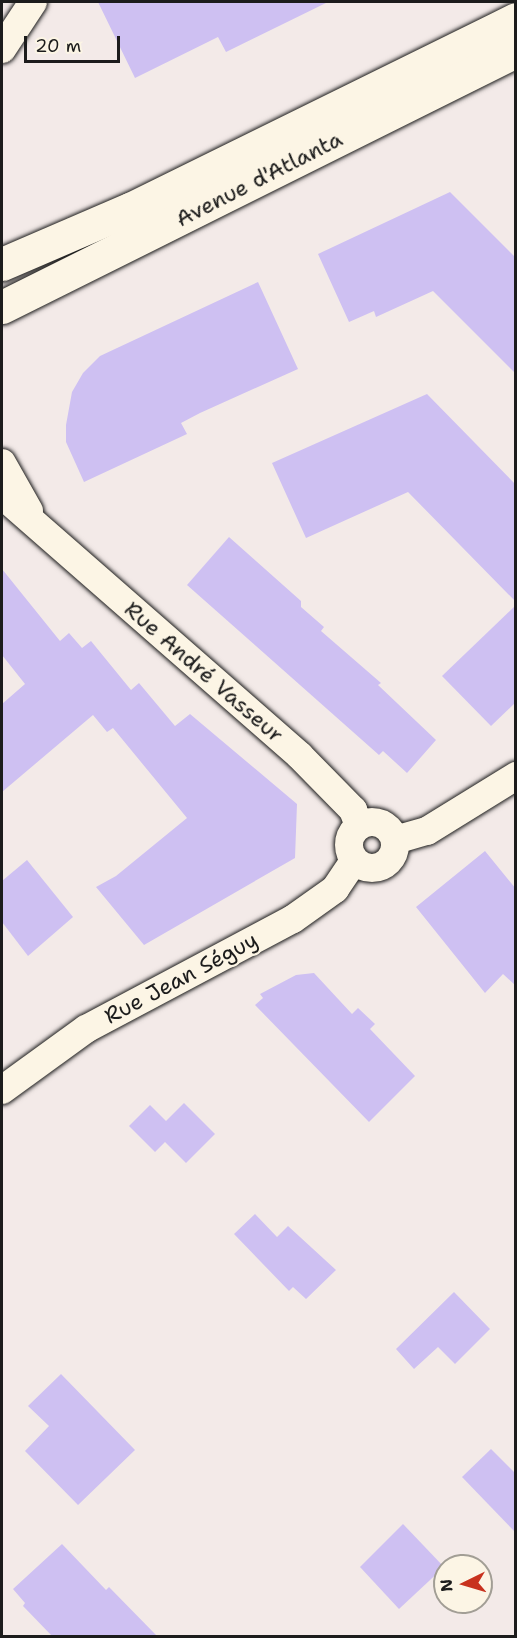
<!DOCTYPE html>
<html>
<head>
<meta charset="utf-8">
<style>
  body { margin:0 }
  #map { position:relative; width:517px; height:1638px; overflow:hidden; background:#f3eae8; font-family:"Shantell Sans",sans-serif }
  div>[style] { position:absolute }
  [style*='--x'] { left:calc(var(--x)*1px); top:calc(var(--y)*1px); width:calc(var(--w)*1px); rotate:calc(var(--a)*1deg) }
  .building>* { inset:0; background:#cec0f2 }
  .roads { filter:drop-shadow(0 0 2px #1c1c1c) drop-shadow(0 0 2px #1c1c1c) }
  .minor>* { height:28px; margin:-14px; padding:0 14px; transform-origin:14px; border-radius:14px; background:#fcf5e5 }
  .minor>.ring { margin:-14px; padding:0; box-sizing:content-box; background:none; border:28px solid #fcf5e5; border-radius:50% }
  .secondary>* { height:33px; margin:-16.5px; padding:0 16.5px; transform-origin:16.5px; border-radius:16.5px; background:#fcf5e5 }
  span { translate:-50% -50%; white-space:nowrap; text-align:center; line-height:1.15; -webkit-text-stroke:4.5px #fcf5e5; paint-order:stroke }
  .street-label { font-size:22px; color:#1c1c1c }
  .frame { position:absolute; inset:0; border:3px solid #1c1c1c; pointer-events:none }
  .north { position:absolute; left:433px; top:1554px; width:60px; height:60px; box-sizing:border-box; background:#fcf5e5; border:2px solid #a29e95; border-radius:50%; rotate:265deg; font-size:16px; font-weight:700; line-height:24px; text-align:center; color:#1c1c1c }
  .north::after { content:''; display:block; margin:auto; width:21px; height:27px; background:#c8321e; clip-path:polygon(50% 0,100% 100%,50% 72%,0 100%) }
  .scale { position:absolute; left:24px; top:36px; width:96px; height:27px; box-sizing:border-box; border:3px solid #1c1c1c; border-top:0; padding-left:8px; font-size:18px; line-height:21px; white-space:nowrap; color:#1c1c1c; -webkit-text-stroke:4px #fcf5e5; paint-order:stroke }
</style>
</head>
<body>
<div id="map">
  <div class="building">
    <div style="clip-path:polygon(98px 2px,328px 2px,226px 52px,218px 37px,135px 78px)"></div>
    <div style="clip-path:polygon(450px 192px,516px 258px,516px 374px,433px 291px,376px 317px,374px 311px,349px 322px,318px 254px)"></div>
    <div style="clip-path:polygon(258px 282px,298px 369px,200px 413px,181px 423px,187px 434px,84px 482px,66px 442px,66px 425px,72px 392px,83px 373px,100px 356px)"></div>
    <div style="clip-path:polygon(427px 394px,516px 485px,516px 602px,408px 492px,306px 538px,272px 463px)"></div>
    <div style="clip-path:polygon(229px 537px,301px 601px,301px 607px,324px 627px,321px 631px,381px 683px,378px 685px,436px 740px,407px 773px,383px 751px,379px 755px,187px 585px)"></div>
    <div style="clip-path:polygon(2px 569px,60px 641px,69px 633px,82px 648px,91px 641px,131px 690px,139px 683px,175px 726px,190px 714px,297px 804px,295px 858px,144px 945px,96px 887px,116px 876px,187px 818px,113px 728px,107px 732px,93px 715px,2px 792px,2px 704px,25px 684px,2px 655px)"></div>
    <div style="clip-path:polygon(516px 605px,516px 702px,491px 726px,442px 676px)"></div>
    <div style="clip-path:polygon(485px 851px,516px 889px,516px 986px,503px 974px,485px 993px,416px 907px)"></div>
    <div style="clip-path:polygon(27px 860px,73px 917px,28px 956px,2px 922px,2px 881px)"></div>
    <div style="clip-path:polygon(314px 973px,352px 1014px,358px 1008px,375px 1024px,370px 1029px,415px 1076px,369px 1122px,255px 1005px,263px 998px,260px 994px,296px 975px)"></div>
    <div style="clip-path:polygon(184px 1103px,215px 1134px,186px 1163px,165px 1142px,155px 1152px,129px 1126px,150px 1105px,166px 1121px)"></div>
    <div style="clip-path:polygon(255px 1214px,277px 1237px,288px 1226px,336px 1270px,306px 1299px,293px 1287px,289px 1291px,234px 1234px)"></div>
    <div style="clip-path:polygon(454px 1292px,490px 1329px,455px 1364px,438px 1347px,414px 1369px,396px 1349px)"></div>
    <div style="clip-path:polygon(61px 1374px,135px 1450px,78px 1505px,25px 1451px,49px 1426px,28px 1406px)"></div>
    <div style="clip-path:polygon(491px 1449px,516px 1474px,516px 1533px,462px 1477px)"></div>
    <div style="clip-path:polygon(403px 1524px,444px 1567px,399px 1609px,360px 1567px)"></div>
    <div style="clip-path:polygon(62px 1544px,106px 1590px,109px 1587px,157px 1636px,52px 1636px,23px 1606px,25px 1603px,13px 1589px)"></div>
  </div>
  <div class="roads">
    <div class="minor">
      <div style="--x:2;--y:49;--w:56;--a:-56.6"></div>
      <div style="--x:2;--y:463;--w:55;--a:60.6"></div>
      <div style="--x:2;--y:495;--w:396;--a:41.2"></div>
      <div style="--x:300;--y:756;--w:76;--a:45.5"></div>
      <div style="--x:353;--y:810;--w:17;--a:69"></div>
      <div class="ring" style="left:349px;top:822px;width:18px;height:18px"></div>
      <div style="--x:395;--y:840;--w:33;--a:-16"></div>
      <div style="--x:427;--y:831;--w:105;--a:-31.7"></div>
      <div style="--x:2;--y:1090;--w:104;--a:-36"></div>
      <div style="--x:86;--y:1029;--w:234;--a:-28"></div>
      <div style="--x:293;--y:919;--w:52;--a:-35.5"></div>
      <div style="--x:335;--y:889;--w:34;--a:-56"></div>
    </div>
    <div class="secondary">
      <div style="--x:2;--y:264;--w:139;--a:-23.3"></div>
      <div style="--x:130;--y:209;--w:430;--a:-26.2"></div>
      <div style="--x:2;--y:307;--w:574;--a:-26.48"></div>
    </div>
  </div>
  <div class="street-label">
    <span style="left:259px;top:179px;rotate:-27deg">Avenue d'Atlanta</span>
    <span style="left:204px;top:672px;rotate:41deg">Rue André Vasseur</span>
    <span style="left:181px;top:978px;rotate:-28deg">Rue Jean Séguy</span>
  </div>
  <div class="frame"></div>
  <div class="north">N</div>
  <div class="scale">20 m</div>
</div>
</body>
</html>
